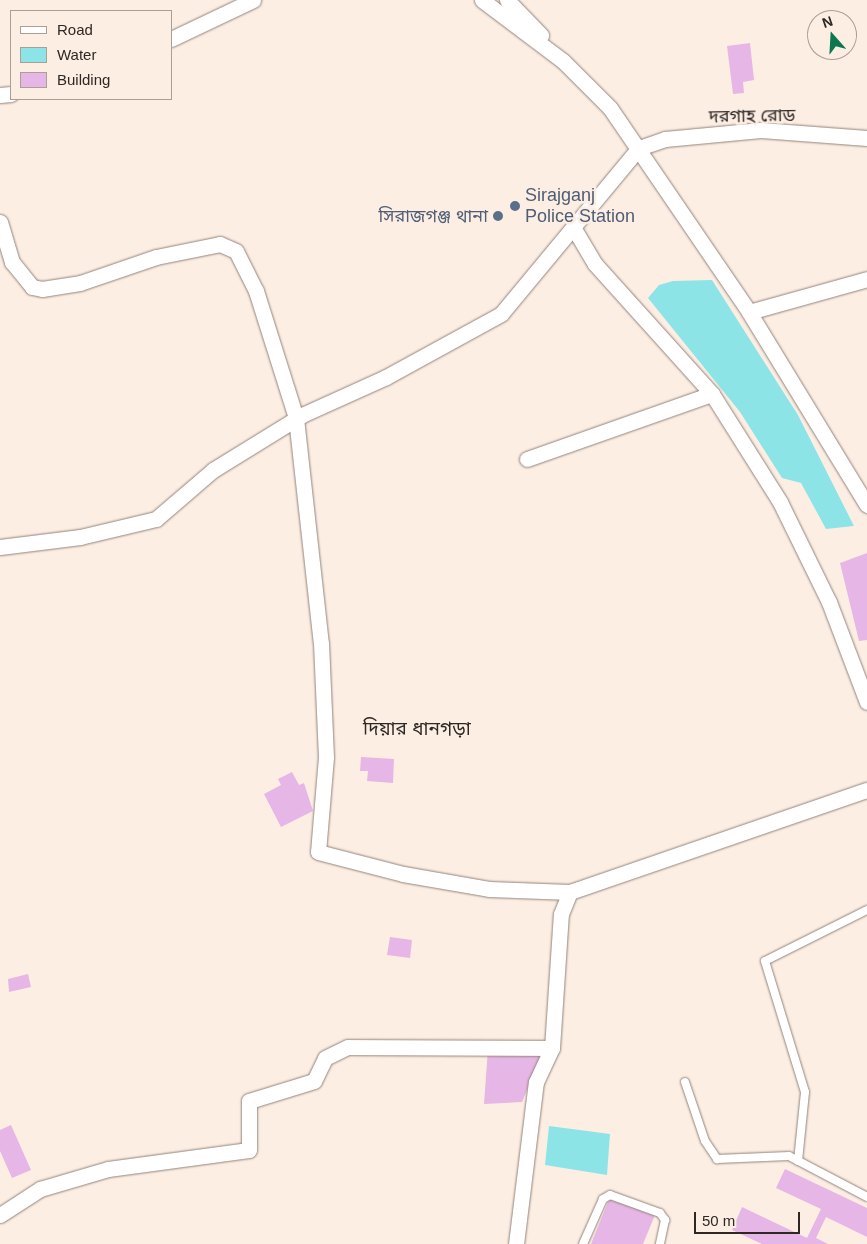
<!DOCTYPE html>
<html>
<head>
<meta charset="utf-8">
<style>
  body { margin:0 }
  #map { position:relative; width:867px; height:1244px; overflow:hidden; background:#fdeee4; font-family:Helvetica,"Noto Sans Bengali",sans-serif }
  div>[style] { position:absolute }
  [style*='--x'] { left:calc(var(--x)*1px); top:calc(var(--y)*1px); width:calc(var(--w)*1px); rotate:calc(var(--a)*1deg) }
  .water>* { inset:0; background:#8de4e6 }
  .building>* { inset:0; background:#e6b6e6 }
  .roads { filter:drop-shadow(0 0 1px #92847c) drop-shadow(0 0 1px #92847c) }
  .service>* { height:8px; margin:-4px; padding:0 4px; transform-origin:4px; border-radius:4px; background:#fff }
  .minor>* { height:15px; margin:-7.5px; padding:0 7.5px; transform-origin:7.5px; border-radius:7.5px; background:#fff }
  .dots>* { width:14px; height:14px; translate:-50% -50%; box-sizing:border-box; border:2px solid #fdeee4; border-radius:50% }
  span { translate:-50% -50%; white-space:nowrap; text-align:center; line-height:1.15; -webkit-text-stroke:5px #fdeee4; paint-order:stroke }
  .street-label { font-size:18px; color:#2d2824 }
  .service-label { font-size:18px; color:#4e5e75 }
  .left { translate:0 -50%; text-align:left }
  .right { translate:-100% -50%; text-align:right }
  .neighbourhood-label { font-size:19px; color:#2d2824 }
  .legend { position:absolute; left:10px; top:10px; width:162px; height:90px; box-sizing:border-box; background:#fdeee4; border:1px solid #aa9f97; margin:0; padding:6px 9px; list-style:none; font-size:15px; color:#2d2824 }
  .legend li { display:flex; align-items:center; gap:10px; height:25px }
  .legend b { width:25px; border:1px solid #aa9f97 }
  .north { position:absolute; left:807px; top:10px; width:50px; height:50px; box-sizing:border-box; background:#fdeee4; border:1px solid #aa9f97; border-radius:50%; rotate:341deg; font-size:14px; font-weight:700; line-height:20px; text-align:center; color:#2d2824 }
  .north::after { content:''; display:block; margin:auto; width:18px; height:22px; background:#0c7750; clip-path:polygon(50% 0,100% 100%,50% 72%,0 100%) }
  .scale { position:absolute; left:694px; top:1212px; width:106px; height:22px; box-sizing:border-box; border:2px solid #2d2824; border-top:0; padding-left:6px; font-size:15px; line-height:18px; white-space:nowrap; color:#2d2824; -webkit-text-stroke:4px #fdeee4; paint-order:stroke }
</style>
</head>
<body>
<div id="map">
  <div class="water">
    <div style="clip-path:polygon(712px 280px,798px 415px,854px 526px,826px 529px,801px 483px,782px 478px,740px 412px,648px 298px,659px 285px,673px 281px)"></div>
    <div style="clip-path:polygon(549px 1126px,610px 1134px,607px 1175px,545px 1165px)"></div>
  </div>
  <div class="building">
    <div style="clip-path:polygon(750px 43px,754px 80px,743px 82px,744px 93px,733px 94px,727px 46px)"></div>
    <div style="clip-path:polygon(867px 553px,867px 640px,859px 641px,840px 563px)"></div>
    <div style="clip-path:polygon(361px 757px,394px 759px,393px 783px,367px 781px,368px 771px,360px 771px)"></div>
    <div style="clip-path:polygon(292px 772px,299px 785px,304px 783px,313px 811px,281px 827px,264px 794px,281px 785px,278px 779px)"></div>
    <div style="clip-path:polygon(390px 937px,412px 940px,410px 958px,387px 955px)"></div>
    <div style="clip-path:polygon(28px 974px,31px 987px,9px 992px,8px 979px)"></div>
    <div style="clip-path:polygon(488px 1049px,542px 1055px,522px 1102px,484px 1104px)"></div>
    <div style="clip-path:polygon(11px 1125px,31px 1170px,12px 1178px,0 1151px,0 1130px)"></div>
    <div style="clip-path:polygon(785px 1169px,867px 1208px,867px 1237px,826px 1217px,816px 1238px,828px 1244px,762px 1244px,732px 1230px,742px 1207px,807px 1238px,821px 1209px,776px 1188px)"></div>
    <div style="clip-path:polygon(610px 1197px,655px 1215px,643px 1244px,591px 1244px)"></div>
  </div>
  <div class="roads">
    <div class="service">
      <div style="--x:685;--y:1082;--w:62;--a:71.3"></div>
      <div style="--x:705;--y:1141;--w:22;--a:56"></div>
      <div style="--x:717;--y:1159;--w:72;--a:-2.4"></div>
      <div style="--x:789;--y:1156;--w:88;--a:27.7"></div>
      <div style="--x:798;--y:1161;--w:69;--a:-84.2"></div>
      <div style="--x:805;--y:1092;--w:137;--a:-107"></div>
      <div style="--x:765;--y:961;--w:114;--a:-26.6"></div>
      <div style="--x:583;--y:1244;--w:49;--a:-66"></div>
      <div style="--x:603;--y:1199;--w:8;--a:-30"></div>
      <div style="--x:610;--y:1195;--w:53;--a:19.8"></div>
      <div style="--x:660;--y:1213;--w:9;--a:54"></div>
      <div style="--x:665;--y:1220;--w:25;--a:102"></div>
    </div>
    <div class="minor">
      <div style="--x:482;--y:0;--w:101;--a:37"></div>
      <div style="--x:563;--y:61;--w:66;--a:45"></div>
      <div style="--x:610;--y:108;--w:247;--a:55.7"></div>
      <div style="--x:749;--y:312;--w:226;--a:58.6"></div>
      <div style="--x:507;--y:0;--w:49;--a:45.8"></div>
      <div style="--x:171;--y:39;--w:91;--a:-25.4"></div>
      <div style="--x:0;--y:95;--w:11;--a:-5"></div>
      <div style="--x:0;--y:222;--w:42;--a:73.3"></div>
      <div style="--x:12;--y:262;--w:32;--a:51"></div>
      <div style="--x:32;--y:287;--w:10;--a:11"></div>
      <div style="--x:42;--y:289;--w:38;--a:-9"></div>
      <div style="--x:80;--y:283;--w:80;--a:-18.9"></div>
      <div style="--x:156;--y:257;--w:65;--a:-11.5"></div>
      <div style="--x:220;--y:244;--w:17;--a:24"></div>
      <div style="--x:236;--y:251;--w:45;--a:63.4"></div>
      <div style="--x:256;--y:291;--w:133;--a:72.5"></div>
      <div style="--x:296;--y:418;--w:226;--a:83.7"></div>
      <div style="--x:321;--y:643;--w:114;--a:87.5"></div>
      <div style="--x:326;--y:757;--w:95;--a:94.8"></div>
      <div style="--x:318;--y:852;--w:88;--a:14.5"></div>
      <div style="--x:403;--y:874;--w:87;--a:9.9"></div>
      <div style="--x:489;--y:889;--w:81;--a:2.1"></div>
      <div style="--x:573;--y:227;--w:43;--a:59.3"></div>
      <div style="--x:595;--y:264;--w:175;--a:48"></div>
      <div style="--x:712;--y:394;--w:128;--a:57.8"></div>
      <div style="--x:780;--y:502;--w:111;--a:63.9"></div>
      <div style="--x:829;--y:602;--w:107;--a:69.2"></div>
      <div style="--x:749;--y:312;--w:123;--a:-15.6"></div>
      <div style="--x:527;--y:459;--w:196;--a:-19.4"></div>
      <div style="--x:0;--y:547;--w:81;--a:-7.1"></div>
      <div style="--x:80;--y:537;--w:78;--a:-13.3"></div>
      <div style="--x:156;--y:519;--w:75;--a:-40.7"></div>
      <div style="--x:213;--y:470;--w:105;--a:-31.7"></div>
      <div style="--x:302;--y:415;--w:92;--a:-24.3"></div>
      <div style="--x:386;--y:377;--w:131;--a:-28.7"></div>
      <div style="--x:501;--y:314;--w:216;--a:-50.3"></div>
      <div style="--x:639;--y:148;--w:28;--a:-19"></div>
      <div style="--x:665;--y:139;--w:96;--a:-5.4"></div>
      <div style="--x:761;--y:130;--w:106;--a:4.3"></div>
      <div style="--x:0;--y:1215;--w:48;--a:-33"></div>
      <div style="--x:40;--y:1189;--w:71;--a:-16.4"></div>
      <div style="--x:108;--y:1169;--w:142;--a:-7.7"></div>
      <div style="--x:249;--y:1150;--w:49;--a:-90"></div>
      <div style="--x:249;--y:1101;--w:68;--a:-17.1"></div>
      <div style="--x:314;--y:1081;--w:25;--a:-64"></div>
      <div style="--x:325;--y:1058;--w:25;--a:-26"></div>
      <div style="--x:348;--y:1047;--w:204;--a:0.3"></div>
      <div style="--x:516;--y:1244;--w:163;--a:-83"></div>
      <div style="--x:536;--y:1082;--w:38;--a:-65"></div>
      <div style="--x:552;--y:1048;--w:134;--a:-86.2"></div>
      <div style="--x:561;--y:914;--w:24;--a:-68"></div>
      <div style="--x:570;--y:892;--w:314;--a:-19"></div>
    </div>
  </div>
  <div class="dots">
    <div style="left:515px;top:206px;background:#5c6f8a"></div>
    <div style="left:498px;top:216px;background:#5c6f8a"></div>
  </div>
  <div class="street-label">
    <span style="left:752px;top:116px;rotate:-1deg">দরগাহ রোড</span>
  </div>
  <div class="service-label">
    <span class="left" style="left:525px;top:206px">Sirajganj<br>Police Station</span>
    <span class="right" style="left:488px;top:216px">সিরাজগঞ্জ থানা</span>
  </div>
  <div class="neighbourhood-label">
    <span style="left:417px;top:729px">দিয়ার ধানগড়া</span>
  </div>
  <ul class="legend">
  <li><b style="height:6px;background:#fff"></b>Road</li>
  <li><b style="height:14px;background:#8de4e6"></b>Water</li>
  <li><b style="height:14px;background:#e6b6e6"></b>Building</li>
  </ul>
  <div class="north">N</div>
  <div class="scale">50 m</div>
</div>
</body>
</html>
